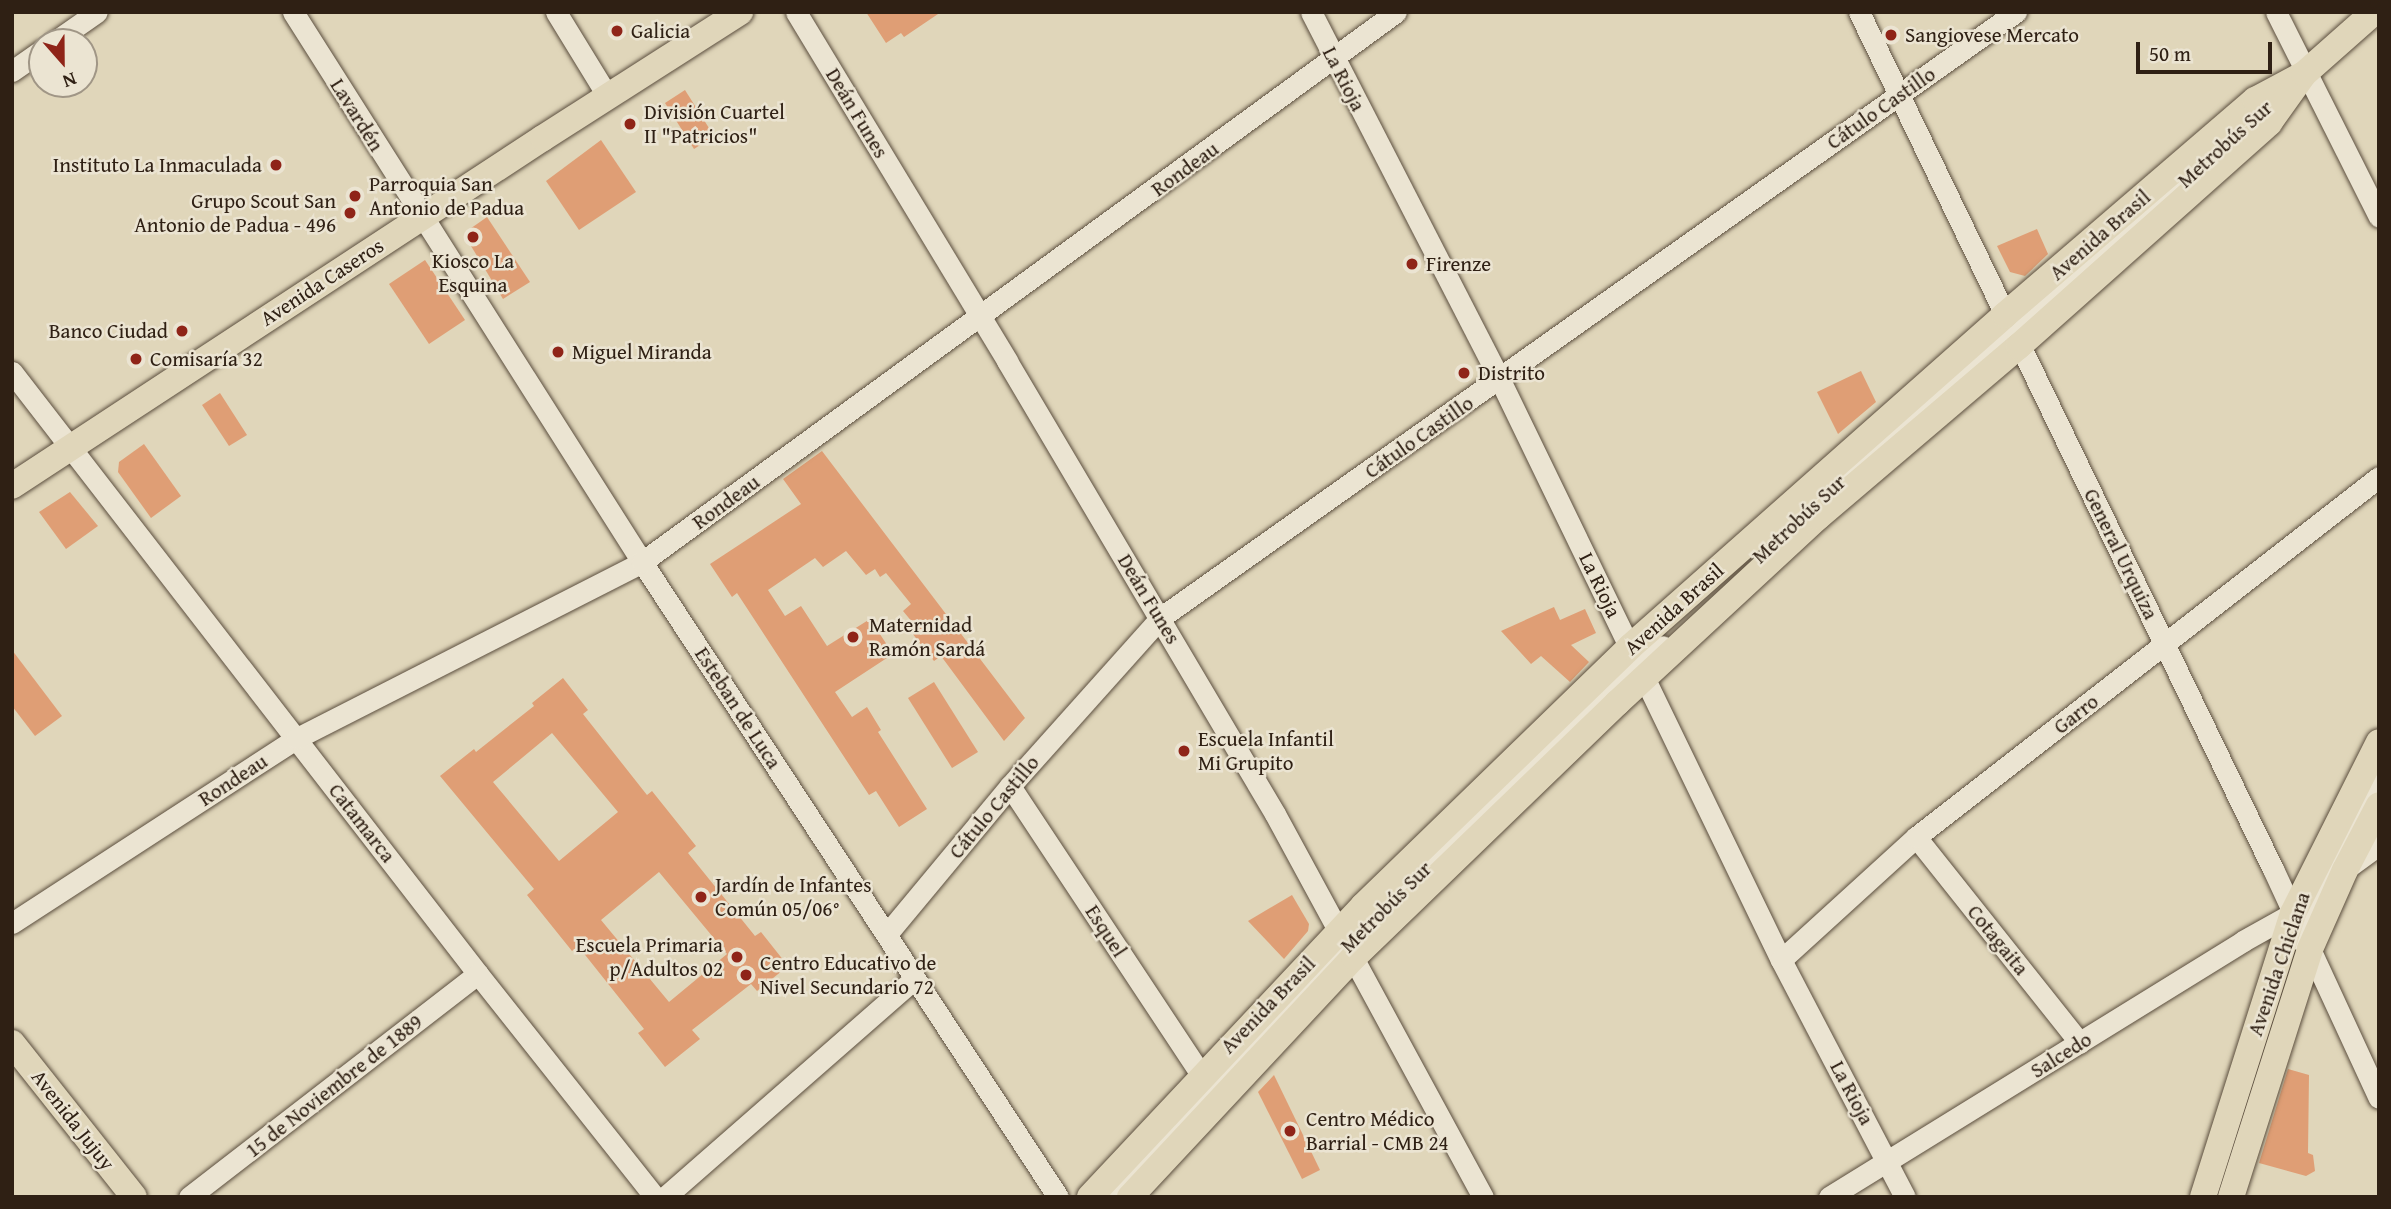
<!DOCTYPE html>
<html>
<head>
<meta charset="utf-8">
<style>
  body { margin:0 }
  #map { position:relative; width:2391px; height:1209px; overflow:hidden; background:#e0d6ba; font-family:"Gentium Book Plus",serif }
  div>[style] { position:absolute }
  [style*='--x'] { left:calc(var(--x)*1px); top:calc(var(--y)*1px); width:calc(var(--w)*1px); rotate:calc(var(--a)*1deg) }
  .building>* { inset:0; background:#df9e75 }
  .roads { filter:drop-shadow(0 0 2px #5b4e3e) drop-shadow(0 0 2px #5b4e3e) }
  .minor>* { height:21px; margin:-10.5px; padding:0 10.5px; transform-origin:10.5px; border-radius:10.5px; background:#ebe4d2 }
  .major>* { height:26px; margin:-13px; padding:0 13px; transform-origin:13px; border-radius:13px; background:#e0d6ba }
  .dots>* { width:19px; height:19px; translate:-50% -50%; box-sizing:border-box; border:4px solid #ebe4d2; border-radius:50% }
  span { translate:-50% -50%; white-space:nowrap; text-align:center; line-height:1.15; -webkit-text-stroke:5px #ebe4d2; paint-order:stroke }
  .poi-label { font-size:21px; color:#2f2014 }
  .left { translate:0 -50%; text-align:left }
  .right { translate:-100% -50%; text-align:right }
  .street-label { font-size:21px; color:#2f2014 }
  .frame { position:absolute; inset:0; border:14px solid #2f2014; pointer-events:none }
  .north { position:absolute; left:28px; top:28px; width:70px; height:70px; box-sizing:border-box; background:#ebe4d2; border:2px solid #a09686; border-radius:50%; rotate:159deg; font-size:19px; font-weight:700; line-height:28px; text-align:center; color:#2f2014 }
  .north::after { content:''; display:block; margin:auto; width:24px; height:32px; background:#8f2418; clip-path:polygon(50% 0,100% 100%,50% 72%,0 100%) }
  .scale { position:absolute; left:2136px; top:42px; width:136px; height:32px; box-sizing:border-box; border:4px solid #2f2014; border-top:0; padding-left:9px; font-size:21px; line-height:24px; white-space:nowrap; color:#2f2014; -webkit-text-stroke:5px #ebe4d2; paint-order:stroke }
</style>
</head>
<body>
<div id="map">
  <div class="building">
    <div style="clip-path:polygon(866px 12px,941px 12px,904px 37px,901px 33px,886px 43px)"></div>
    <div style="clip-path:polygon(685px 90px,714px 136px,694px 149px,665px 103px)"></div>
    <div style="clip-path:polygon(601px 140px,636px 192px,579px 230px,546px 181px)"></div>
    <div style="clip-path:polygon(487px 217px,530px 282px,503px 299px,465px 236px,467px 231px)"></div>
    <div style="clip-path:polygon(2037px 229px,2048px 254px,2025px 276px,2010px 272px,1997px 246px)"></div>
    <div style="clip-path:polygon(425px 260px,465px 320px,429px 344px,389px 284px)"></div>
    <div style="clip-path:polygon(1861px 371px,1876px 402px,1838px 434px,1817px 392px)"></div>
    <div style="clip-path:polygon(220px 393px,247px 435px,229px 446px,202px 405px)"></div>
    <div style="clip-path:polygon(144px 444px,181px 496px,151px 518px,118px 472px,119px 462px)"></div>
    <div style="clip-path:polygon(822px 451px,1025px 718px,1004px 741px,941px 656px,934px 661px,912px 633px,918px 629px,903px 611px,911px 604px,886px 573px,880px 577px,875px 569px,866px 575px,846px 551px,823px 567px,815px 558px,768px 590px,785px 616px,801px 606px,827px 646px,870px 619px,893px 654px,835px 692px,852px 717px,867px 707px,881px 730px,878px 732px,927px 809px,899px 827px,876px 791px,869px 795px,737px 593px,732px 597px,710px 564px,801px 504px,783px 479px)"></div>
    <div style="clip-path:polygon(70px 492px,98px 526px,66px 549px,39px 512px)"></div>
    <div style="clip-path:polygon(1554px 607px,1560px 620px,1585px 609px,1596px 633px,1571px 645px,1589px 662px,1570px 682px,1541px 656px,1531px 664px,1501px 631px)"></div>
    <div style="clip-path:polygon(12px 650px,62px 716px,35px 736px,12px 706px)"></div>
    <div style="clip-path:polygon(evenodd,563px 678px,588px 710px,583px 714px,647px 795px,652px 791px,696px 846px,688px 853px,755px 936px,761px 932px,788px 966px,757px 991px,751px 984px,692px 1030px,700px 1039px,665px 1067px,638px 1033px,644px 1029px,578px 946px,572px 951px,527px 895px,534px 889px,440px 776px,474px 749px,476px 752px,534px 706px,532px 703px,563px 678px,552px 733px,618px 812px,559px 861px,493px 782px,552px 733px,563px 678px,659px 872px,727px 954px,669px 1002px,601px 920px,659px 872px)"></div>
    <div style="clip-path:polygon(934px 682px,978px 752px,952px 768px,908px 698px)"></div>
    <div style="clip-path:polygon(1292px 895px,1309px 924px,1308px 931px,1284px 959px,1248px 921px)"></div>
    <div style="clip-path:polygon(2288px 1069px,2309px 1075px,2308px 1153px,2313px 1155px,2315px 1171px,2306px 1176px,2259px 1163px)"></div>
    <div style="clip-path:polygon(1274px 1075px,1320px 1170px,1302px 1179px,1258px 1092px)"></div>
  </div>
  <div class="roads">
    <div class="minor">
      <div style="--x:293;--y:12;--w:651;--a:57.6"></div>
      <div style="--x:642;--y:562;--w:759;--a:56.77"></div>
      <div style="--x:556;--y:12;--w:100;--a:58.5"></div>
      <div style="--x:796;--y:12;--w:408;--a:58.8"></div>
      <div style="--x:1007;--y:361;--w:526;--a:59.39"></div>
      <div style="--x:1275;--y:814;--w:436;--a:61.5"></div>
      <div style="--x:1311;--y:12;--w:414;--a:62.8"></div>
      <div style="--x:1500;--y:380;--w:644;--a:64.15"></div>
      <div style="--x:1781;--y:960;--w:267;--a:62.4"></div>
      <div style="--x:1859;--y:12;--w:952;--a:64.22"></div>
      <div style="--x:2273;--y:869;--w:252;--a:65.2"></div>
      <div style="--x:2276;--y:12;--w:229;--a:63.3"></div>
      <div style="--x:54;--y:42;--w:52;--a:-34.9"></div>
      <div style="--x:12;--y:71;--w:37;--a:-35"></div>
      <div style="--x:12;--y:372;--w:761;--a:52.26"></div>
      <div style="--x:478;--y:974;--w:285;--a:51.6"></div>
      <div style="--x:1783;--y:532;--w:660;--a:-41.32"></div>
      <div style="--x:1010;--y:786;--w:346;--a:56.5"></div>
      <div style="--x:1916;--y:837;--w:263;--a:51.5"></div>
      <div style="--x:2347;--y:868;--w:39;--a:-36"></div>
      <div style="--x:12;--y:923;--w:340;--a:-33"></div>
      <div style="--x:297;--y:738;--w:387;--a:-27"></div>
      <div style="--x:642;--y:562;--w:933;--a:-36.11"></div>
      <div style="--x:887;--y:934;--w:192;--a:-50.3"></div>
      <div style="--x:1010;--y:786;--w:225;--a:-48.2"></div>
      <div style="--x:1160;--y:618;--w:1049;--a:-35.3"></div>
      <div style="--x:2298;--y:939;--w:50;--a:-67.6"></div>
      <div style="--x:2317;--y:893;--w:133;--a:-62.3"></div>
      <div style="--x:1781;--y:960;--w:183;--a:-42.3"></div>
      <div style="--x:1916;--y:837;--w:586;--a:-37.87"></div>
      <div style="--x:189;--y:1197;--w:365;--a:-37.7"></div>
      <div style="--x:665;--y:1197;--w:332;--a:-41.2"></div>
      <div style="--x:1111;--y:1197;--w:345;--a:-46.9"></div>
      <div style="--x:1347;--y:945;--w:369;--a:-44.6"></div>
      <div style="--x:1610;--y:686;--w:66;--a:-37"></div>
      <div style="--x:1829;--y:1197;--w:487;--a:-31.7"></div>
      <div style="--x:2243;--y:941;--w:57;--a:-29.2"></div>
    </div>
    <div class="major">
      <div style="--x:12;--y:486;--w:635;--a:-33.24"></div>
      <div style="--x:543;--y:138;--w:234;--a:-32.6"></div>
      <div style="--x:12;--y:1043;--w:196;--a:51.6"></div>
      <div style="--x:1090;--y:1197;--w:399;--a:-46.8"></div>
      <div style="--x:1363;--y:906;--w:372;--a:-44.1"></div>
      <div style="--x:1630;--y:647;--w:501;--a:-41.52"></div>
      <div style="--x:2005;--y:315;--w:330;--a:-40.7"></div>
      <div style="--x:2255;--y:100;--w:51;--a:-28.1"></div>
      <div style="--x:1130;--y:1197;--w:328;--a:-47"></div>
      <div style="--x:1354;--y:957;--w:366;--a:-44"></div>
      <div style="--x:1617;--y:703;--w:274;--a:-42.8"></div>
      <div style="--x:1818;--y:517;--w:264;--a:-40.4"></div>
      <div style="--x:2019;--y:346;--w:335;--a:-41.7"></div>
      <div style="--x:2269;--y:123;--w:60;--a:-54.5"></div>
      <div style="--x:2304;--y:74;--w:94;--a:-41.5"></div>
      <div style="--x:2203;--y:1197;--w:298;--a:-72.4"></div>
      <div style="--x:2293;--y:913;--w:191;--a:-63.3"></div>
      <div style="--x:2231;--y:1197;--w:260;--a:-72.3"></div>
      <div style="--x:2310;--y:949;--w:86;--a:-66.1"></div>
      <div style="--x:2345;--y:870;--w:73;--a:-62.4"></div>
    </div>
  </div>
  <div class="dots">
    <div style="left:617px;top:31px;background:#8f2418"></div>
    <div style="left:1891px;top:35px;background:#8f2418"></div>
    <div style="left:630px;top:124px;background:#8f2418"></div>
    <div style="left:276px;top:165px;background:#8f2418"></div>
    <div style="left:355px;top:196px;background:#8f2418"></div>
    <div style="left:350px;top:213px;background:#8f2418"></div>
    <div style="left:473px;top:237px;background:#8f2418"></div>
    <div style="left:1412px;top:264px;background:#8f2418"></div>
    <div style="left:182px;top:331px;background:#8f2418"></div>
    <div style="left:558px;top:352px;background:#8f2418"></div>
    <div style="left:136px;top:359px;background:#8f2418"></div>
    <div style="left:1464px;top:373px;background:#8f2418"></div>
    <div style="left:853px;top:637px;background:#8f2418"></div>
    <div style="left:1184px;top:751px;background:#8f2418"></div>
    <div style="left:701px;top:897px;background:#8f2418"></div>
    <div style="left:737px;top:957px;background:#8f2418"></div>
    <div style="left:746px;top:975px;background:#8f2418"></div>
    <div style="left:1290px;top:1131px;background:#8f2418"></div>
  </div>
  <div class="poi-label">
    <span class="left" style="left:631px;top:31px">Galicia</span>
    <span class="left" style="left:1905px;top:35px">Sangiovese Mercato</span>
    <span class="left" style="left:644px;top:124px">División Cuartel<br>II "Patricios"</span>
    <span class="right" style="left:262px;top:165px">Instituto La Inmaculada</span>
    <span class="left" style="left:369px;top:196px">Parroquia San<br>Antonio de Padua</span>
    <span class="right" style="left:336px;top:213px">Grupo Scout San<br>Antonio de Padua - 496</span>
    <span style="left:473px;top:273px">Kiosco La<br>Esquina</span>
    <span class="left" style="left:1426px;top:264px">Firenze</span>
    <span class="right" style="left:168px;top:331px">Banco Ciudad</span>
    <span class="left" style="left:572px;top:352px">Miguel Miranda</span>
    <span class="left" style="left:150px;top:359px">Comisaría 32</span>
    <span class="left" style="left:1478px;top:373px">Distrito</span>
    <span class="left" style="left:869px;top:637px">Maternidad<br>Ramón Sardá</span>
    <span class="left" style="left:1198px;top:751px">Escuela Infantil<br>Mi Grupito</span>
    <span class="left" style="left:715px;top:897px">Jardín de Infantes<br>Común 05/06°</span>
    <span class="right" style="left:723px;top:957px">Escuela Primaria<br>p/Adultos 02</span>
    <span class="left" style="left:760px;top:975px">Centro Educativo de<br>Nivel Secundario 72</span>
    <span class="left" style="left:1306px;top:1131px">Centro Médico<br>Barrial - CMB 24</span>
  </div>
  <div class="street-label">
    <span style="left:1344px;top:79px;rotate:63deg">La Rioja</span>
    <span style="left:1881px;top:108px;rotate:-35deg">Cátulo Castillo</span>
    <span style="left:857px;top:113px;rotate:59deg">Deán Funes</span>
    <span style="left:357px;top:115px;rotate:58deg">Lavardén</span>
    <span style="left:2225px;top:144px;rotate:-42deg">Metrobús Sur</span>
    <span style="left:1185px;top:169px;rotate:-36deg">Rondeau</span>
    <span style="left:2100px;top:235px;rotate:-41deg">Avenida Brasil</span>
    <span style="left:322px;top:282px;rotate:-33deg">Avenida Caseros</span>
    <span style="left:1419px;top:437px;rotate:-35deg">Cátulo Castillo</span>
    <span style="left:726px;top:502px;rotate:-36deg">Rondeau</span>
    <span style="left:1799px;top:519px;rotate:-43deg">Metrobús Sur</span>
    <span style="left:2121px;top:554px;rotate:64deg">General Urquiza</span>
    <span style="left:1600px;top:585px;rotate:64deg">La Rioja</span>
    <span style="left:1149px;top:599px;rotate:59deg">Deán Funes</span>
    <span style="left:1674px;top:609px;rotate:-42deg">Avenida Brasil</span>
    <span style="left:738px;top:708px;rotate:57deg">Esteban de Luca</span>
    <span style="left:2076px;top:714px;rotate:-38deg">Garro</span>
    <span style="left:233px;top:780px;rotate:-33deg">Rondeau</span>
    <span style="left:994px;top:807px;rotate:-50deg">Cátulo Castillo</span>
    <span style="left:362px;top:823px;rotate:52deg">Catamarca</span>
    <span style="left:1386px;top:907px;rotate:-45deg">Metrobús Sur</span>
    <span style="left:1106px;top:931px;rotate:57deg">Esquel</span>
    <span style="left:1998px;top:940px;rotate:51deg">Cotagaita</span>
    <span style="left:2279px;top:964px;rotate:-71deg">Avenida Chiclana</span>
    <span style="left:1268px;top:1005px;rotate:-46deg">Avenida Brasil</span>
    <span style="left:2061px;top:1055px;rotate:-32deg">Salcedo</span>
    <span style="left:334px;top:1086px;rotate:-38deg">15 de Noviembre de 1889</span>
    <span style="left:1852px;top:1093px;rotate:62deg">La Rioja</span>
    <span style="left:73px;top:1120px;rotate:52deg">Avenida Jujuy</span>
  </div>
  <div class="frame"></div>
  <div class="north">N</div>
  <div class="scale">50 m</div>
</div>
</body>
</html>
